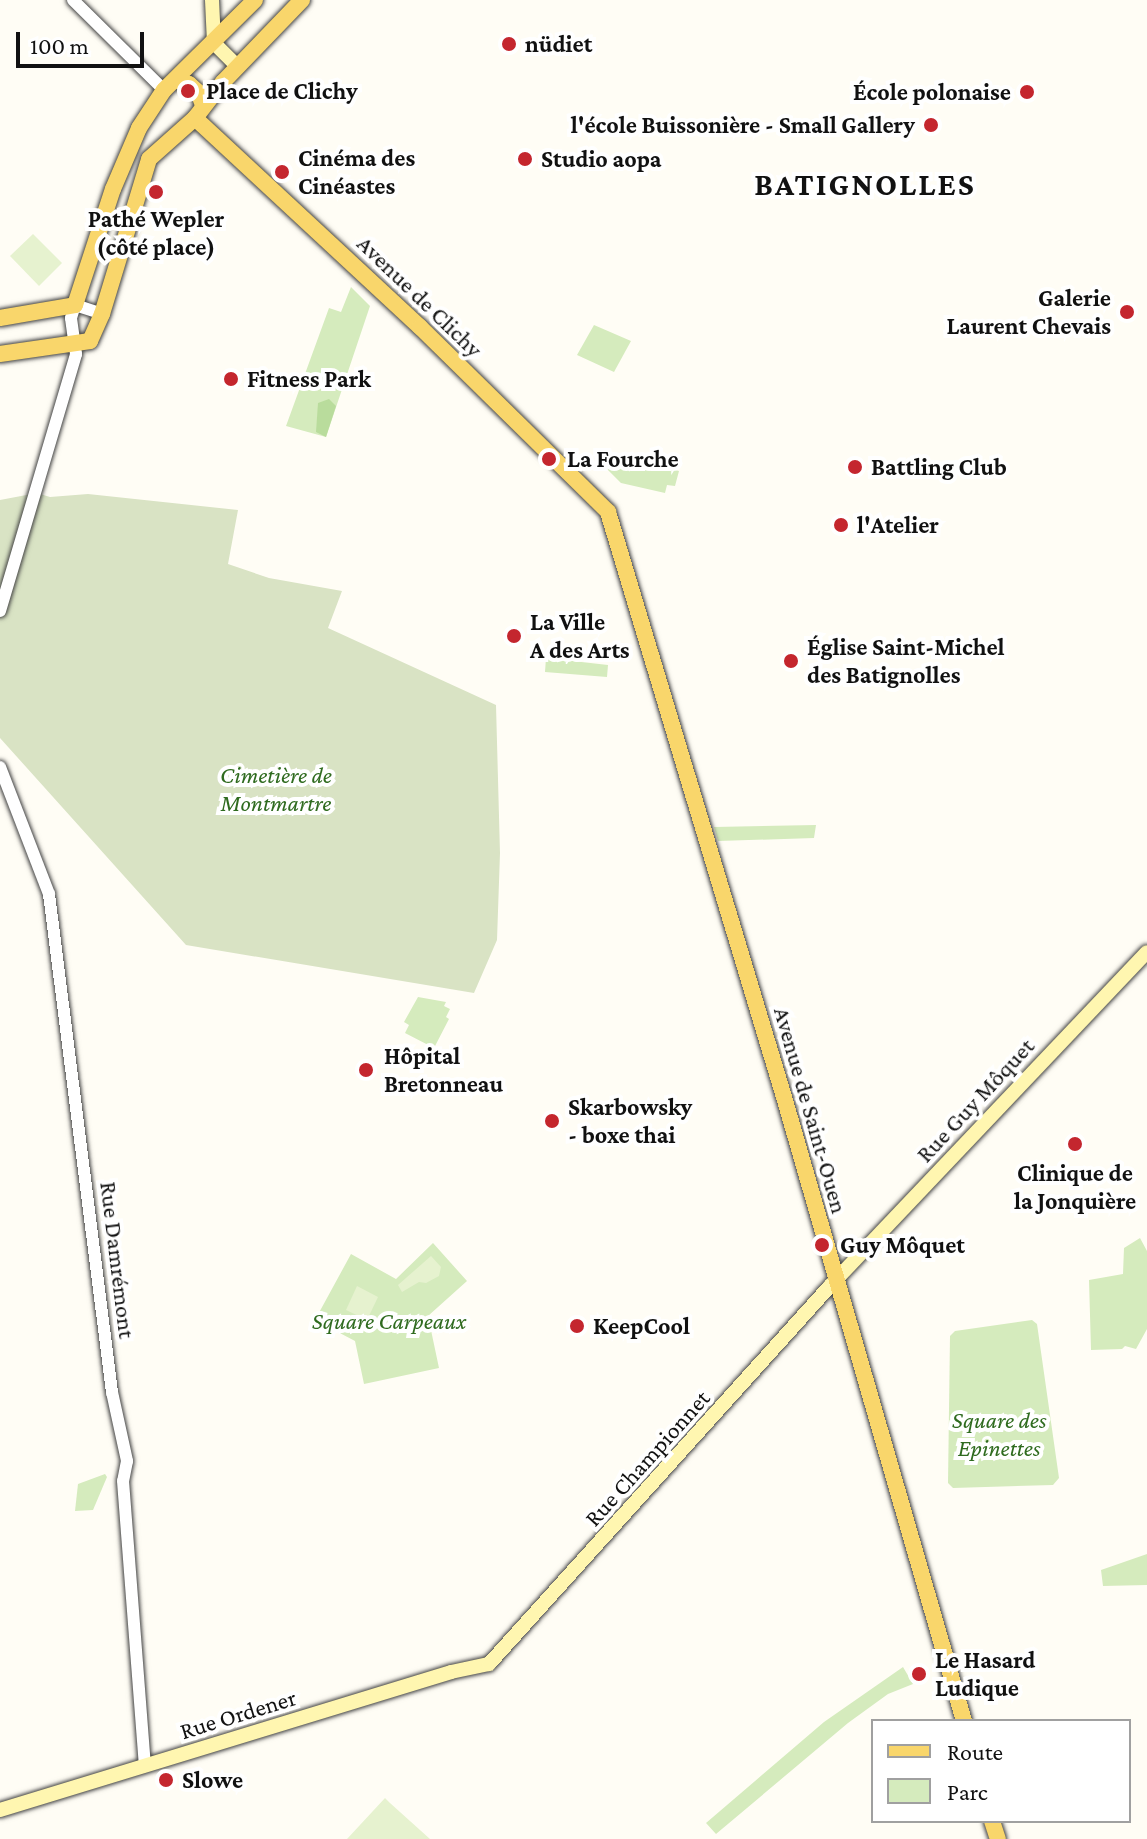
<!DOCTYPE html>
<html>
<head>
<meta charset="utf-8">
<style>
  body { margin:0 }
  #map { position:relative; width:1147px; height:1839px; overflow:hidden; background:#fffdf5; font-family:"Crimson Pro",serif }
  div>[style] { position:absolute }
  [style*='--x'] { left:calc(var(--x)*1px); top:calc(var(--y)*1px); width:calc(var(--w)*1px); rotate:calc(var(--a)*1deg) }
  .green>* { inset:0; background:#d5ebbd }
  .forest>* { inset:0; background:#b9dc9c }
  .cemetery>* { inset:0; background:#d9e3c4 }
  .pitch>* { inset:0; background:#e6f2cf }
  .roads { filter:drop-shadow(0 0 2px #444) drop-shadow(0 0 2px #444) }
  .tertiary>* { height:12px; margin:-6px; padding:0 6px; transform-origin:6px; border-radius:6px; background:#fff }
  .secondary>* { height:14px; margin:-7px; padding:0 7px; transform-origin:7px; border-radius:7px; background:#fff6b0 }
  .primary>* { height:16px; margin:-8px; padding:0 8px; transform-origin:8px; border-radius:8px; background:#f9d66b }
  .dots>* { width:22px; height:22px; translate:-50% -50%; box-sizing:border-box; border:4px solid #fff; border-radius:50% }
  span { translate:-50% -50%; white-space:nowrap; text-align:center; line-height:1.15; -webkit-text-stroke:8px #fff; paint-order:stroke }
  .poi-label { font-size:24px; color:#111; font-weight:700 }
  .left { translate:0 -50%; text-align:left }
  .right { translate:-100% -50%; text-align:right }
  .street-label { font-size:24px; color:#111 }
  .park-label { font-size:24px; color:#2f6b1f; font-style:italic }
  .district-label { font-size:32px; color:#111; font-weight:700; letter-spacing:2px }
  .legend { position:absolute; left:871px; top:1719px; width:260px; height:104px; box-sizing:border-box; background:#fff; border:2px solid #a0a0a0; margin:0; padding:10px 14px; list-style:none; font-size:24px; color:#111 }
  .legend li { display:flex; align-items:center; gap:16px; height:40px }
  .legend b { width:40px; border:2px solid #a0a0a0 }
  .scale { position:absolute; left:16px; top:32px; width:128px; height:36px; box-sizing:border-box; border:4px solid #111; border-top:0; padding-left:10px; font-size:24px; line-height:28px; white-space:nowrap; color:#111; -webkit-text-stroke:6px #fff; paint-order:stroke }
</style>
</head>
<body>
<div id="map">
  <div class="green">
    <div style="clip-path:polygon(351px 287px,370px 306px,326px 437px,286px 426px,329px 308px,341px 312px)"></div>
    <div style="clip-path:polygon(594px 325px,631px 341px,614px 372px,577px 355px)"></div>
    <div style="clip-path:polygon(619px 458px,679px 471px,675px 486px,667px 485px,665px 493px,621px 483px,607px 469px,609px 463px,618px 464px)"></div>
    <div style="clip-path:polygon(546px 658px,608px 665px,607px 677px,545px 672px)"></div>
    <div style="clip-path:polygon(816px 825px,814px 838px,718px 841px,714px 827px)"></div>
    <div style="clip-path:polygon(418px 997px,446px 1002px,444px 1006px,450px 1009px,446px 1017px,449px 1019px,434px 1048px,405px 1033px,409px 1025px,404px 1022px)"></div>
    <div style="clip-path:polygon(1140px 1238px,1147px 1251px,1147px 1329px,1136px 1349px,1125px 1346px,1122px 1349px,1091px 1350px,1089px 1280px,1123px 1274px,1124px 1248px)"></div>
    <div style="clip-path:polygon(433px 1243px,467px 1281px,428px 1316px,439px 1368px,364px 1384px,355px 1341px,315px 1320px,351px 1254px,396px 1279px)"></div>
    <div style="clip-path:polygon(1032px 1320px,1037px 1324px,1059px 1478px,1053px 1485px,953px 1488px,948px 1483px,950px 1336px,955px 1331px)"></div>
    <div style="clip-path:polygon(105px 1474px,107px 1477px,93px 1510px,75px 1511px,78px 1484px)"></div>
    <div style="clip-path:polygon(1147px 1554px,1147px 1585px,1103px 1586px,1101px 1570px)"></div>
    <div style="clip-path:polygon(903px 1667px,913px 1684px,888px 1694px,848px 1723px,716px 1834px,706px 1823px,824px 1722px)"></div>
  </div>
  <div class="forest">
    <div style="clip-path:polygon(329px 399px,336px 406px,326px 437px,316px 432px,318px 403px)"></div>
  </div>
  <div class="cemetery">
    <div style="clip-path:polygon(37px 493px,50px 497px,88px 494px,238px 510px,228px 564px,269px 578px,342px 591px,328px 628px,496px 705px,500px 853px,497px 940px,474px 993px,186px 945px,0 738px,0 500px)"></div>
  </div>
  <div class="pitch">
    <div style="clip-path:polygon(33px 234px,62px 263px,39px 286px,10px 256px)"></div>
    <div style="clip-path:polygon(431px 1256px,441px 1267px,439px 1276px,426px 1283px,419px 1282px,402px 1292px,398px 1285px)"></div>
    <div style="clip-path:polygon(357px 1286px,378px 1297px,367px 1320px,346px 1310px)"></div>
    <div style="clip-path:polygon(385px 1798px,390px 1803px,430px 1839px,347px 1839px)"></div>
  </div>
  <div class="roads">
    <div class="tertiary">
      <div style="--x:73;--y:0;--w:128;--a:44.7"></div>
      <div style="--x:0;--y:611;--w:268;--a:-73.5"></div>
      <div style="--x:76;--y:354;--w:36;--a:-98"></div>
      <div style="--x:71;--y:318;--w:14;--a:-73"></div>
      <div style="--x:75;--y:305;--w:28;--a:18"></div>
      <div style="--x:0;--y:767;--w:136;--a:68.9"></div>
      <div style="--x:49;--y:894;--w:502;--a:82.79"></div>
      <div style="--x:112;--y:1392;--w:71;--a:77.7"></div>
      <div style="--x:127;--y:1461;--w:20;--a:101"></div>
      <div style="--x:123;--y:1481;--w:286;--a:85.6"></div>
    </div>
    <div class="secondary">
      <div style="--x:212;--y:0;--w:43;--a:87.3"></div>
      <div style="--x:214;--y:43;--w:34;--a:45"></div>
      <div style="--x:0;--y:1810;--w:472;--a:-17"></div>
      <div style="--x:451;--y:1672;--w:39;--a:-12"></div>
      <div style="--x:489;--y:1664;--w:509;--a:-47.95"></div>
      <div style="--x:830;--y:1286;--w:460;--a:-46.5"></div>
    </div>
    <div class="primary">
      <div style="--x:175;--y:80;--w:15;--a:16"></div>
      <div style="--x:189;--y:84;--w:12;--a:42"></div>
      <div style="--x:198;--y:92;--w:14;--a:69"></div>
      <div style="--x:195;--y:118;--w:307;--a:42.9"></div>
      <div style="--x:420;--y:327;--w:264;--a:44.5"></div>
      <div style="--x:608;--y:512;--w:611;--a:73.26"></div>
      <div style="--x:784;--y:1097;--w:649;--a:73.91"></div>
      <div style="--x:0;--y:318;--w:76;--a:-9.8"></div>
      <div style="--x:75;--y:305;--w:122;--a:-71.9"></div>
      <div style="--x:113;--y:189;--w:66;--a:-66.9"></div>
      <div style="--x:139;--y:128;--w:45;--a:-56.7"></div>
      <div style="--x:164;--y:90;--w:128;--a:-44.7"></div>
      <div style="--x:0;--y:354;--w:91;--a:-8.2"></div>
      <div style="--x:90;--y:341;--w:30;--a:-66"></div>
      <div style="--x:102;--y:314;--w:162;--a:-73.1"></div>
      <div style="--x:149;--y:159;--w:62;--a:-41.7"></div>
      <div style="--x:195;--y:118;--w:46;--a:-52.1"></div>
      <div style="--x:223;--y:82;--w:114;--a:-46.1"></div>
      <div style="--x:992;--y:1821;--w:19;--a:72"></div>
    </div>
  </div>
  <div class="dots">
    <div style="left:509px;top:44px;background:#c4262e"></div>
    <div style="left:188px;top:91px;background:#c4262e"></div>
    <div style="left:1027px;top:92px;background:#c4262e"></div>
    <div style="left:931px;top:125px;background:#c4262e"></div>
    <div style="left:525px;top:159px;background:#c4262e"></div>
    <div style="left:282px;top:172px;background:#c4262e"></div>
    <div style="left:156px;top:192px;background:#c4262e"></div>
    <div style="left:1127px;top:312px;background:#c4262e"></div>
    <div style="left:231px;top:379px;background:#c4262e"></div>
    <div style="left:549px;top:459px;background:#c4262e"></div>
    <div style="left:855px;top:467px;background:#c4262e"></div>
    <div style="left:841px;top:525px;background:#c4262e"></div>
    <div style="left:514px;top:636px;background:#c4262e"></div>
    <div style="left:791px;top:661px;background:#c4262e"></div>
    <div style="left:366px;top:1070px;background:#c4262e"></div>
    <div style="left:552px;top:1121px;background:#c4262e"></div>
    <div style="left:1075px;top:1144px;background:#c4262e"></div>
    <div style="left:822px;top:1245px;background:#c4262e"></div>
    <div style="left:577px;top:1326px;background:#c4262e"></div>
    <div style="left:919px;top:1674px;background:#c4262e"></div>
    <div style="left:166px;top:1780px;background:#c4262e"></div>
  </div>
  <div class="poi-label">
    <span class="left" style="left:525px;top:44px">nüdiet</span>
    <span class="left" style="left:206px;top:91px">Place de Clichy</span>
    <span class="right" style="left:1011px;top:92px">École polonaise</span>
    <span class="right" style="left:915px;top:125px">l'école Buissonière - Small Gallery</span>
    <span class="left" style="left:298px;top:172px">Cinéma des<br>Cinéastes</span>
    <span class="left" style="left:541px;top:159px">Studio aopa</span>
    <span style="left:156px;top:233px">Pathé Wepler<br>(côté place)</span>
    <span class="right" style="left:1111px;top:312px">Galerie<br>Laurent Chevais</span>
    <span class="left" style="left:247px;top:379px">Fitness Park</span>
    <span class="left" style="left:567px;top:459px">La Fourche</span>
    <span class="left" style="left:871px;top:467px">Battling Club</span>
    <span class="left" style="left:857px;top:525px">l'Atelier</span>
    <span class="left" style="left:530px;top:636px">La Ville<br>A des Arts</span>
    <span class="left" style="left:807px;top:661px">Église Saint-Michel<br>des Batignolles</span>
    <span class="left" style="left:384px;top:1070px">Hôpital<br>Bretonneau</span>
    <span class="left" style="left:568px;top:1121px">Skarbowsky<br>- boxe thai</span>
    <span style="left:1075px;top:1187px">Clinique de<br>la Jonquière</span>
    <span class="left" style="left:840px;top:1245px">Guy Môquet</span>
    <span class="left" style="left:593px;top:1326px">KeepCool</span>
    <span class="left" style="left:935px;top:1674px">Le Hasard<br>Ludique</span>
    <span class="left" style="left:182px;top:1780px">Slowe</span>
  </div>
  <div class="street-label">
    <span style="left:420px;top:296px;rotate:44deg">Avenue de Clichy</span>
    <span style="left:975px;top:1100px;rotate:-47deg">Rue Guy Môquet</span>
    <span style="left:811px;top:1110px;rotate:74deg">Avenue de Saint-Ouen</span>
    <span style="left:118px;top:1260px;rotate:83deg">Rue Damrémont</span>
    <span style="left:647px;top:1458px;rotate:-48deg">Rue Championnet</span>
    <span style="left:238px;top:1714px;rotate:-17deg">Rue Ordener</span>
  </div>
  <div class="park-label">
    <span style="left:276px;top:789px">Cimetière de<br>Montmartre</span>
    <span style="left:389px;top:1321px">Square Carpeaux</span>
    <span style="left:999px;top:1434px">Square des<br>Epinettes</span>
  </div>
  <div class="district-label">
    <span style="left:865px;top:184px">BATIGNOLLES</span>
  </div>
  <ul class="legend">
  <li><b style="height:10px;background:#f9d66b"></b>Route</li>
  <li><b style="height:22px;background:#d5ebbd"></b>Parc</li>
  </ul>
  <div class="scale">100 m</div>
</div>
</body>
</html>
